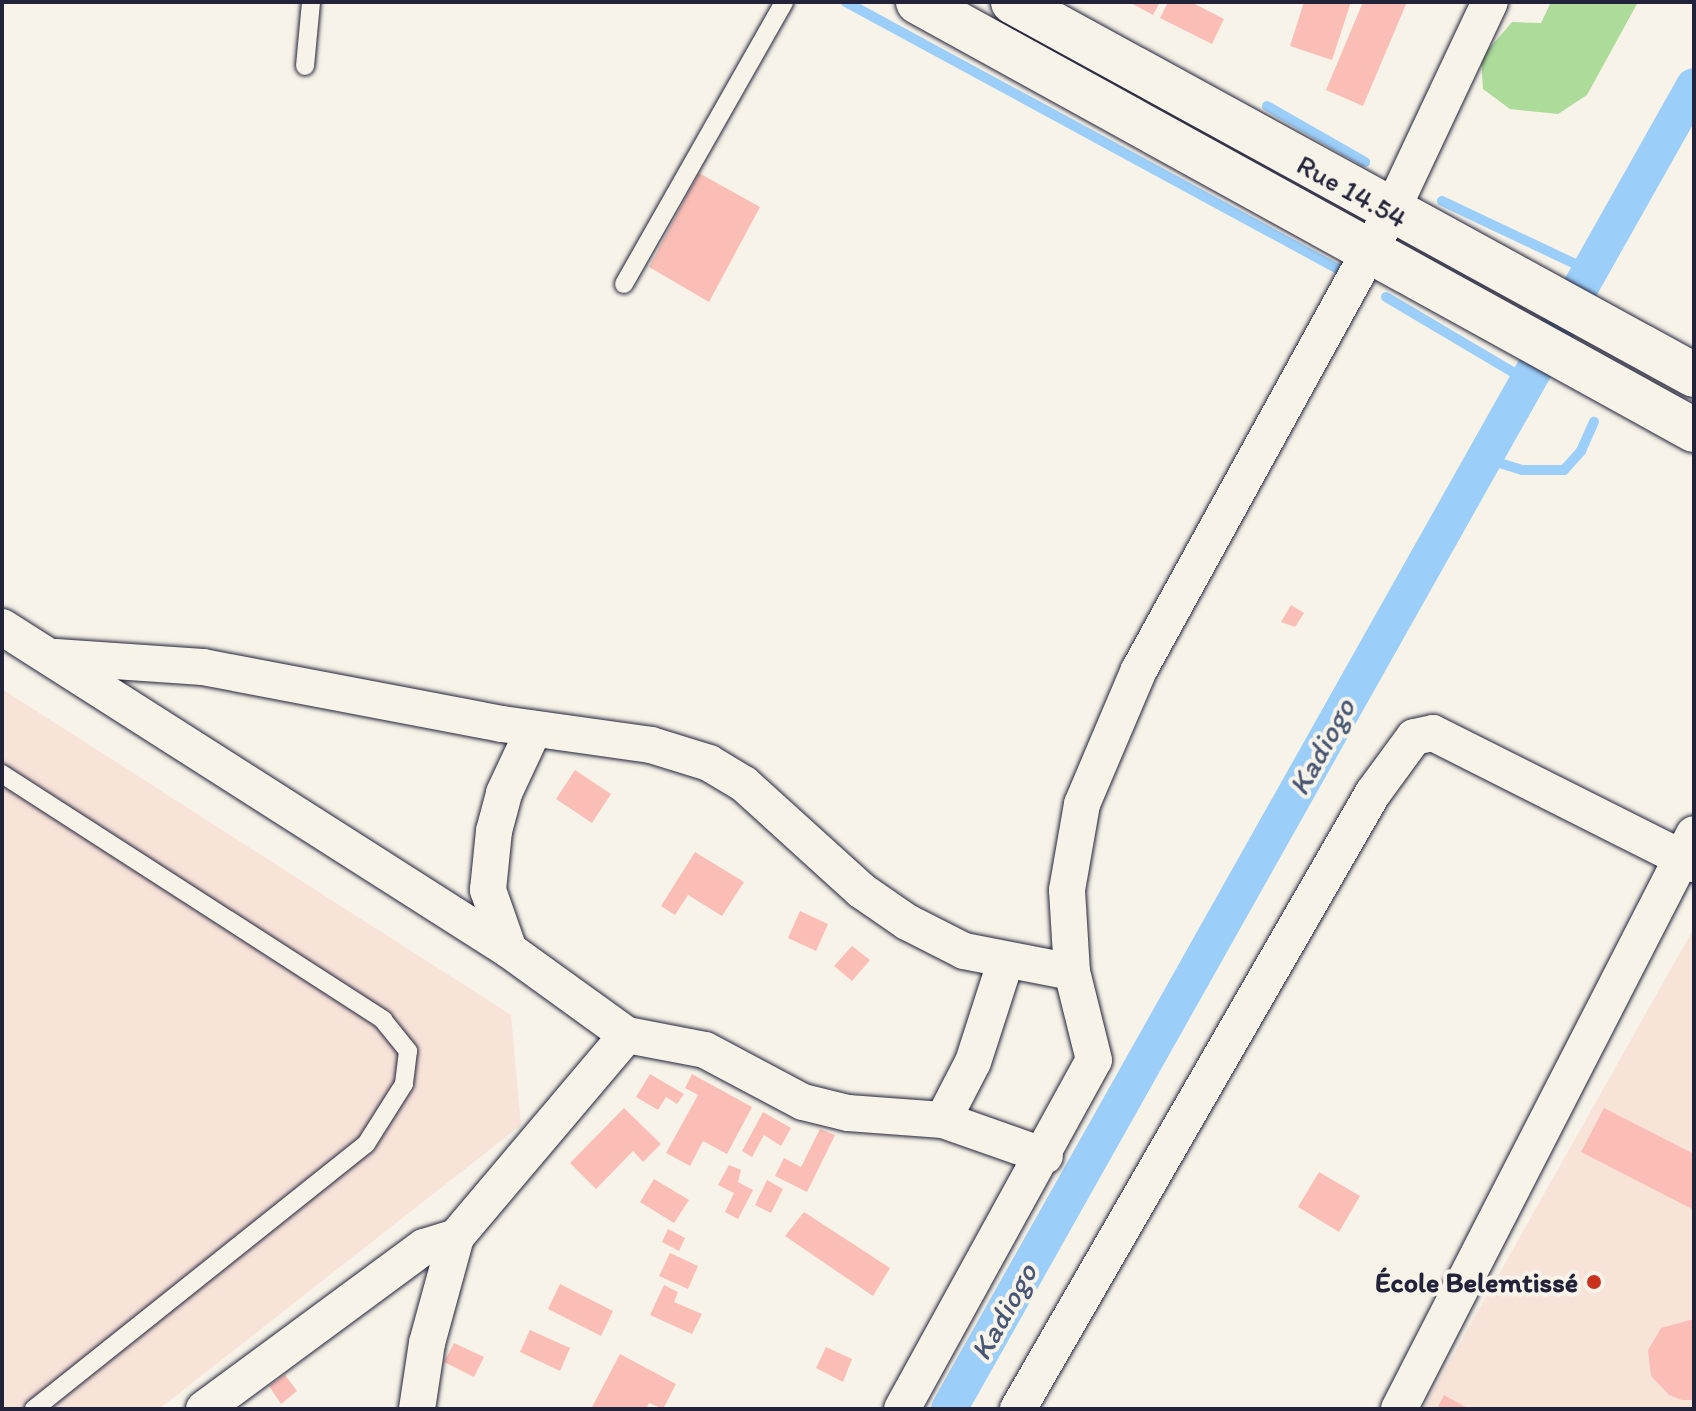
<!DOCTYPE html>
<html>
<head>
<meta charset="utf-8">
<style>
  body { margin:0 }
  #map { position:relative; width:1696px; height:1411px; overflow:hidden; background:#f7f3e8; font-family:Itim,sans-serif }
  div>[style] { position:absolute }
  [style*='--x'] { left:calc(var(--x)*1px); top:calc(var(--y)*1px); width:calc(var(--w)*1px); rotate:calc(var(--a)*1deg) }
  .built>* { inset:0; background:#f8e3d9 }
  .green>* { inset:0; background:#acdb9a }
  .stream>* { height:10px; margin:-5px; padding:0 5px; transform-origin:5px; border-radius:5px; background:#9bcef8 }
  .canal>* { height:36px; margin:-18px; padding:0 18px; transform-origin:18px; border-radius:18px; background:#9bcef8 }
  .building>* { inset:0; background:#fabeb6 }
  .roads { filter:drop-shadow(0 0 2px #22223b) drop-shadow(0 0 2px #22223b) }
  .lane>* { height:18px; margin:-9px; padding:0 9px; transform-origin:9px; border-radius:9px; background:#f7f3e8 }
  .street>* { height:36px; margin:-18px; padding:0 18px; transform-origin:18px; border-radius:18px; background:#f7f3e8 }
  .secondary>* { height:44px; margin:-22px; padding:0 22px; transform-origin:22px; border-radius:22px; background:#f7f3e8 }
  .dots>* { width:22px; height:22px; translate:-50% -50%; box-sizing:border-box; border:4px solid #f7f3e8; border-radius:50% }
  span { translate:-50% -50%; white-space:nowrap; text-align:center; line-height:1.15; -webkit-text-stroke:8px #f7f3e8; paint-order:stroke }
  .street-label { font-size:28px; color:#22223b }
  .poi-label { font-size:28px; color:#22223b; font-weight:700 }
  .right { translate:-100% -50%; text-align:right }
  .water-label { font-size:30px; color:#465674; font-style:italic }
  .frame { position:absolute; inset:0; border:4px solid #22223b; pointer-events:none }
</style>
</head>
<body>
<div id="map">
  <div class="built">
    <div style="clip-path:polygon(2px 689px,511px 1015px,521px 1125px,159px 1409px,2px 1409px)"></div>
    <div style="clip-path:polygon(1694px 928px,1694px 1409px,1423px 1409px,1566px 1155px)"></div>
  </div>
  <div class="green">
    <div style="clip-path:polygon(1551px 2px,1638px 2px,1587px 95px,1558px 114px,1510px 109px,1483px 89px,1481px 58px,1512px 22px,1541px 23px)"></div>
  </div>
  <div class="stream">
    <div style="--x:846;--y:2;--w:560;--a:28.49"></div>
    <div style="--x:1267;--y:106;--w:113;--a:29.7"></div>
    <div style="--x:1442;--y:201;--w:147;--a:25.3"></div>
    <div style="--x:1575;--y:264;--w:18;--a:-9"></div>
    <div style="--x:1386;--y:297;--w:147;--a:30.6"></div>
    <div style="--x:1513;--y:372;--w:19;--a:65"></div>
    <div style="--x:1483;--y:458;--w:41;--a:17.1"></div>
    <div style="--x:1522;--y:470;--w:42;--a:0"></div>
    <div style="--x:1564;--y:470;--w:25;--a:-48"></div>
    <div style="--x:1581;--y:451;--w:32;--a:-66"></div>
  </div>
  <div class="canal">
    <div style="--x:949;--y:1409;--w:1518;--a:-60.62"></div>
  </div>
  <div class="building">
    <div style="clip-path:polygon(1129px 2px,1160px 2px,1153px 15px)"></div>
    <div style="clip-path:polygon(1168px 2px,1191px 2px,1224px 19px,1212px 44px,1160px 18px)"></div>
    <div style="clip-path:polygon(1304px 2px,1351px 2px,1332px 60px,1290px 46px)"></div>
    <div style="clip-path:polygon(1363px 2px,1407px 2px,1363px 106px,1326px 90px)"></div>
    <div style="clip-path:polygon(699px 173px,760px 207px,709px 302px,649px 267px)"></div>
    <div style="clip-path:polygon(1291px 605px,1304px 613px,1295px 627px,1281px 622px)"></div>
    <div style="clip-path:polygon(575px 770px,611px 794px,592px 823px,556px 799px)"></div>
    <div style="clip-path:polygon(695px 852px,744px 882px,722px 916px,688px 895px,675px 915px,661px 906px)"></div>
    <div style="clip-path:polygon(800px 911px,828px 924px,816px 951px,788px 938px)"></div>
    <div style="clip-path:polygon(852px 946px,870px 960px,852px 981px,834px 966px)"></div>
    <div style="clip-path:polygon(650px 1074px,684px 1094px,677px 1104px,666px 1097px,658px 1110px,636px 1097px)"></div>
    <div style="clip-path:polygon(692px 1074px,752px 1107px,727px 1154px,703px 1141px,690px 1166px,666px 1153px,698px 1095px,685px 1088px)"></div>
    <div style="clip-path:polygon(624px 1108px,661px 1144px,643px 1162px,633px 1151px,596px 1189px,570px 1163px)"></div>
    <div style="clip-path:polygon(1604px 1108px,1694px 1154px,1694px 1210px,1581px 1152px)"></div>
    <div style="clip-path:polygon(763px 1112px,791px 1128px,781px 1146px,764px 1135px,752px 1157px,742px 1151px)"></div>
    <div style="clip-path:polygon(820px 1129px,835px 1135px,807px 1192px,775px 1176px,784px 1158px,801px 1167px)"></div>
    <div style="clip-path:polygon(729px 1165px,741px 1170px,738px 1182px,753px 1190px,738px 1219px,725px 1212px,734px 1193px,718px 1185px)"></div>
    <div style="clip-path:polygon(1319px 1172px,1360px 1196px,1339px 1232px,1298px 1207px)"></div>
    <div style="clip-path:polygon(654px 1179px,689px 1200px,674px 1223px,640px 1202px)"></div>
    <div style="clip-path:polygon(767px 1180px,783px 1189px,771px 1213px,755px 1205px)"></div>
    <div style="clip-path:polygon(804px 1212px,890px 1268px,873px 1296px,785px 1236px)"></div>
    <div style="clip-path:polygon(668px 1229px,685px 1238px,679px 1251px,662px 1242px)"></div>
    <div style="clip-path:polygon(670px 1253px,698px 1266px,688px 1289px,659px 1276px)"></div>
    <div style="clip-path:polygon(560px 1284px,613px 1311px,601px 1336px,548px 1309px)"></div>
    <div style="clip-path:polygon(664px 1285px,678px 1292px,674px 1302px,702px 1314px,692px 1334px,650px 1315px)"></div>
    <div style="clip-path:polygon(1694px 1319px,1694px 1400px,1682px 1400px,1669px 1395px,1651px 1376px,1648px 1350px,1661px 1328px)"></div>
    <div style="clip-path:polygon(530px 1330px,570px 1348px,560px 1371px,520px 1352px)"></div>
    <div style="clip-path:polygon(454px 1343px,484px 1357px,474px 1377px,444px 1362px)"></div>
    <div style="clip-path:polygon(826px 1347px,852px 1359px,843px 1382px,816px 1368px)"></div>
    <div style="clip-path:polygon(620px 1354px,676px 1384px,663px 1409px,649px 1403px,646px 1409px,591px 1409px)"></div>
    <div style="clip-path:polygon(285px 1375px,297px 1391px,281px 1404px,269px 1386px)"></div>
    <div style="clip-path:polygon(1444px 1395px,1469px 1409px,1437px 1409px)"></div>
  </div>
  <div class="roads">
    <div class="lane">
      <div style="--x:305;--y:66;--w:64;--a:-84.6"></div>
      <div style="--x:624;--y:284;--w:324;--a:-60.4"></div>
      <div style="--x:2;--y:774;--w:454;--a:32.8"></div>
      <div style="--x:383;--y:1020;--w:40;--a:51"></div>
      <div style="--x:408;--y:1051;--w:33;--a:97"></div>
      <div style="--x:404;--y:1084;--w:71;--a:122.3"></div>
      <div style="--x:366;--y:1144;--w:425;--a:141.4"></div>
    </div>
    <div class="street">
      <div style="--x:2;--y:627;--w:601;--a:32.5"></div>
      <div style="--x:509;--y:950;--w:145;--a:35.8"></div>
      <div style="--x:627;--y:1035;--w:79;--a:10.9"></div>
      <div style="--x:705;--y:1050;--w:111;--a:28"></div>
      <div style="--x:803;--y:1102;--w:46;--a:13.7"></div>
      <div style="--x:848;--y:1113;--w:95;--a:4.2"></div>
      <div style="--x:943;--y:1120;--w:108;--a:19.4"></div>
      <div style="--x:56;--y:657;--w:147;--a:3.9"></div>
      <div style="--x:203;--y:667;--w:304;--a:10.8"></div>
      <div style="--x:502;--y:724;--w:150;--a:8"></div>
      <div style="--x:651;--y:745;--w:61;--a:17.2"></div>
      <div style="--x:709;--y:763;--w:41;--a:31"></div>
      <div style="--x:744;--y:784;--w:159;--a:42.2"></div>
      <div style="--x:862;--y:891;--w:55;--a:34.6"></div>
      <div style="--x:907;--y:922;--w:64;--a:27"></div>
      <div style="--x:964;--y:951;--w:110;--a:11"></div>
      <div style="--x:509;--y:950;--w:64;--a:-109.3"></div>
      <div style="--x:488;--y:890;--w:59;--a:-84.2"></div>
      <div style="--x:494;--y:831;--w:39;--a:-75"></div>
      <div style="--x:504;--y:793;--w:71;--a:-64.9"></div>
      <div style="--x:943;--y:1120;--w:65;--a:-62.7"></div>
      <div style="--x:973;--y:1062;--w:107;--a:-72.1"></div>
      <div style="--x:204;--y:1409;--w:273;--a:-36.4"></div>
      <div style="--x:424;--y:1247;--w:34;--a:-17"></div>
      <div style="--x:417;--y:1409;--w:67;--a:-81.4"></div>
      <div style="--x:427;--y:1343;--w:110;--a:-74.7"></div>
      <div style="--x:456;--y:1237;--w:265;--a:-49.8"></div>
      <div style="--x:902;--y:1409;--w:398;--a:-61.2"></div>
      <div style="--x:1094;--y:1060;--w:91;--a:-104"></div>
      <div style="--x:1072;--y:972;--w:82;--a:-93.5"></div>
      <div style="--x:1067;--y:890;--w:87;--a:-80.1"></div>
      <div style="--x:1082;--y:804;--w:146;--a:-67"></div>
      <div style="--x:1139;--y:670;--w:523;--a:-61.18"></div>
      <div style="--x:1391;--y:212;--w:232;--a:-64.8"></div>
      <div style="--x:1018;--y:1409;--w:711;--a:-60.05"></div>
      <div style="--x:1373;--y:793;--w:69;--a:-53.8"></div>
      <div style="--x:1414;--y:737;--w:19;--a:-12"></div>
      <div style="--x:1433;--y:733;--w:292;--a:26.7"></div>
      <div style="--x:1399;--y:1409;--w:646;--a:-62.84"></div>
    </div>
    <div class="secondary">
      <div style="--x:918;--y:2;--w:886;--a:28.88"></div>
      <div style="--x:1013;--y:2;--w:776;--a:28.71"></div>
    </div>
  </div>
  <div class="dots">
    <div style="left:1594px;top:1282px;background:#c8321e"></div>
  </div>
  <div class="street-label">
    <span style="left:1352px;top:191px;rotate:29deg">Rue 14.54</span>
  </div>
  <div class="poi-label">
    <span class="right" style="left:1578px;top:1282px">École Belemtissé</span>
  </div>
  <div class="water-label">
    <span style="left:1322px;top:747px;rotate:-61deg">Kadiogo</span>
    <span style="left:1004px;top:1312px;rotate:-61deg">Kadiogo</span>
  </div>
  <div class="frame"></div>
</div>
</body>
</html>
